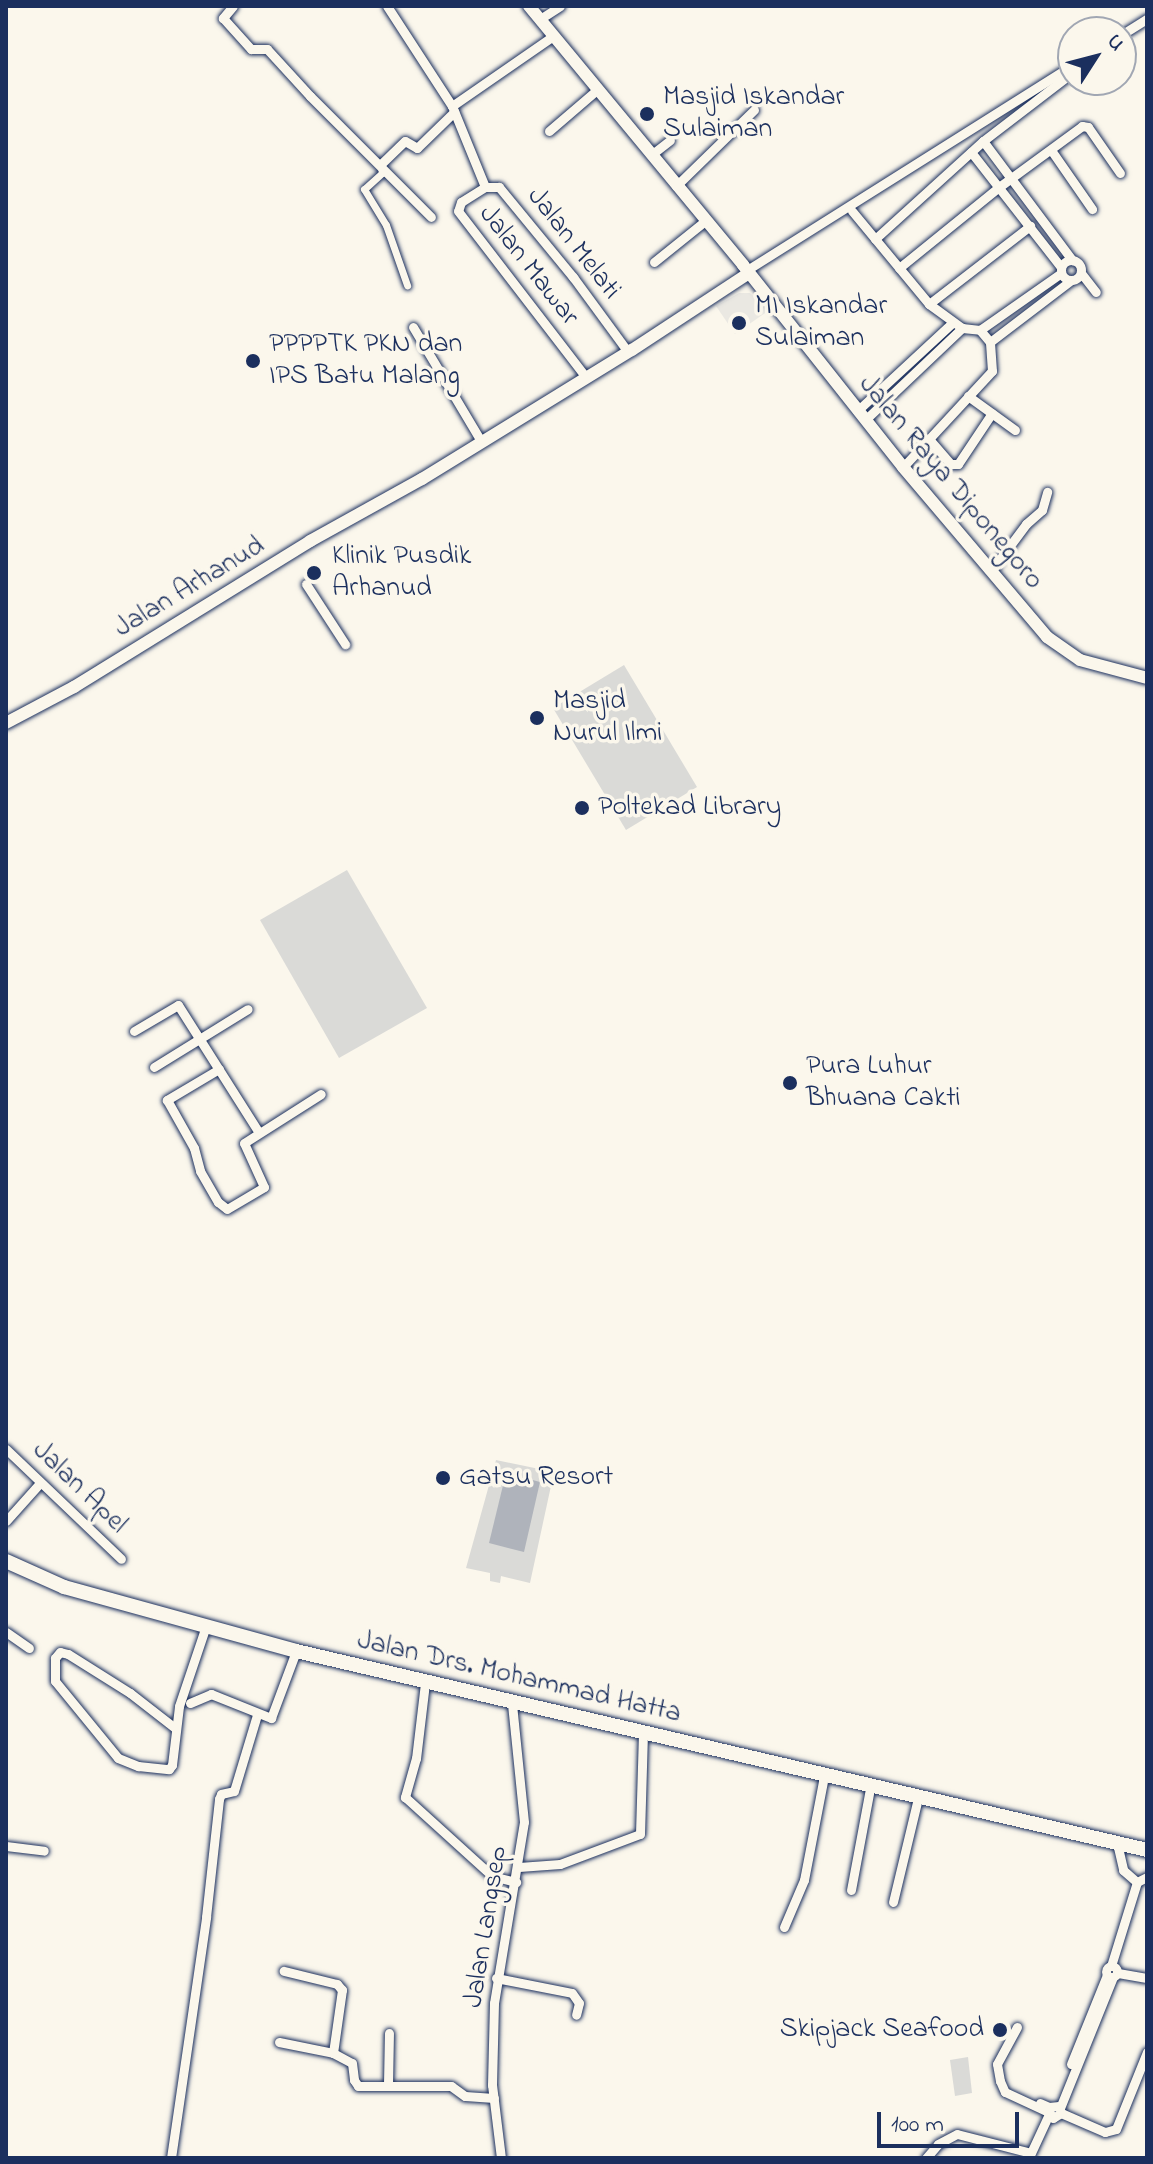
<!DOCTYPE html>
<html>
<head>
<meta charset="utf-8">
<style>
  body { margin:0 }
  #map { position:relative; width:1153px; height:2164px; overflow:hidden; background:#fbf7ec; font-family:"Indie Flower",sans-serif }
  div>[style] { position:absolute }
  [style*='--x'] { left:calc(var(--x)*1px); top:calc(var(--y)*1px); width:calc(var(--w)*1px); rotate:calc(var(--a)*1deg) }
  .built>* { inset:0; background:#eae8e2 }
  .green>* { inset:0; background:#dadad7 }
  .water>* { inset:0; background:#afb3bb }
  .roads { filter:drop-shadow(0 0 2px #1b2f5e) drop-shadow(0 0 2px #1b2f5e) }
  .pedestrian>* { height:7px; margin:-3.5px; padding:0 3.5px; transform-origin:3.5px; border-radius:3.5px; background:#fbf7ec }
  .minor>* { height:9px; margin:-4.5px; padding:0 4.5px; transform-origin:4.5px; border-radius:4.5px; background:#fbf7ec }
  .minor>.ring { margin:-4.5px; padding:0; box-sizing:content-box; background:none; border:9px solid #fbf7ec; border-radius:50% }
  .tertiary>* { height:12px; margin:-6px; padding:0 6px; transform-origin:6px; border-radius:6px; background:#fbf7ec }
  .primary>* { height:14px; margin:-7px; padding:0 7px; transform-origin:7px; border-radius:7px; background:#fbf7ec }
  .dots>* { width:22px; height:22px; translate:-50% -50%; box-sizing:border-box; border:4px solid #fbf7ec; border-radius:50% }
  span { translate:-50% -50%; white-space:nowrap; text-align:center; line-height:1.15; -webkit-text-stroke:7px #fbf7ec; paint-order:stroke }
  .poi-label { font-size:28px; color:#1b2f5e }
  .left { translate:0 -50%; text-align:left }
  .right { translate:-100% -50%; text-align:right }
  .street-label { font-size:28px; color:#1b2f5e }
  .frame { position:absolute; inset:0; border:8px solid #1b2f5e; pointer-events:none }
  .north { position:absolute; left:1057px; top:16px; width:80px; height:80px; box-sizing:border-box; background:#fbf7ec; border:2px solid #a1a7b3; border-radius:50%; rotate:54deg; font-size:22px; font-weight:700; line-height:32px; text-align:center; color:#1b2f5e }
  .north::after { content:''; display:block; margin:auto; width:28px; height:36px; background:#1b2f5e; clip-path:polygon(50% 0,100% 100%,50% 72%,0 100%) }
  .scale { position:absolute; left:877px; top:2112px; width:142px; height:36px; box-sizing:border-box; border:4px solid #1b2f5e; border-top:0; padding-left:10px; font-size:24px; line-height:28px; white-space:nowrap; color:#1b2f5e; -webkit-text-stroke:6px #fbf7ec; paint-order:stroke }
</style>
</head>
<body>
<div id="map">
  <div class="built">
    <div style="clip-path:polygon(739px 293px,750px 293px,768px 311px,735px 334px,716px 306px)"></div>
  </div>
  <div class="green">
    <div style="clip-path:polygon(624px 665px,697px 787px,626px 830px,553px 708px)"></div>
    <div style="clip-path:polygon(347px 870px,427px 1008px,339px 1058px,260px 920px)"></div>
    <div style="clip-path:polygon(496px 1460px,554px 1472px,530px 1583px,501px 1576px,500px 1583px,490px 1581px,490px 1573px,466px 1568px)"></div>
    <div style="clip-path:polygon(968px 2057px,972px 2093px,955px 2096px,950px 2060px)"></div>
  </div>
  <div class="water">
    <div style="clip-path:polygon(506px 1473px,540px 1482px,524px 1552px,489px 1543px)"></div>
  </div>
  <div class="roads">
    <div class="pedestrian">
      <div style="--x:381;--y:166;--w:7;--a:82"></div>
      <div style="--x:382;--y:173;--w:24;--a:138"></div>
      <div style="--x:364;--y:189;--w:42;--a:58.6"></div>
      <div style="--x:386;--y:225;--w:64;--a:70.7"></div>
    </div>
    <div class="minor">
      <div style="--x:233;--y:6;--w:16;--a:130"></div>
      <div style="--x:223;--y:18;--w:42;--a:47.9"></div>
      <div style="--x:251;--y:49;--w:16;--a:0"></div>
      <div style="--x:267;--y:49;--w:64;--a:47.5"></div>
      <div style="--x:310;--y:96;--w:171;--a:45"></div>
      <div style="--x:387;--y:6;--w:119;--a:57"></div>
      <div style="--x:452;--y:106;--w:87;--a:67.8"></div>
      <div style="--x:485;--y:187;--w:14;--a:0"></div>
      <div style="--x:499;--y:187;--w:117;--a:50.6"></div>
      <div style="--x:573;--y:277;--w:93;--a:53.7"></div>
      <div style="--x:540;--y:19;--w:24;--a:-33"></div>
      <div style="--x:1121;--y:35;--w:31;--a:-32"></div>
      <div style="--x:452;--y:106;--w:123;--a:-34.7"></div>
      <div style="--x:549;--y:131;--w:65;--a:-40.6"></div>
      <div style="--x:983;--y:141;--w:149;--a:53.2"></div>
      <div style="--x:1051;--y:150;--w:72;--a:55.2"></div>
      <div style="--x:971;--y:152;--w:146;--a:52"></div>
      <div style="--x:651;--y:155;--w:24;--a:-38"></div>
      <div style="--x:381;--y:164;--w:33;--a:-44"></div>
      <div style="--x:405;--y:141;--w:14;--a:30"></div>
      <div style="--x:417;--y:148;--w:52;--a:-44.2"></div>
      <div style="--x:676;--y:186;--w:109;--a:-44.3"></div>
      <div style="--x:485;--y:187;--w:28;--a:148"></div>
      <div style="--x:461;--y:202;--w:9;--a:108"></div>
      <div style="--x:458;--y:211;--w:210;--a:52.4"></div>
      <div style="--x:852;--y:211;--w:121;--a:50.4"></div>
      <div style="--x:929;--y:304;--w:41;--a:36"></div>
      <div style="--x:962;--y:328;--w:18;--a:6"></div>
      <div style="--x:980;--y:330;--w:99;--a:-35.1"></div>
      <div style="--x:875;--y:239;--w:146;--a:-42.2"></div>
      <div style="--x:983;--y:141;--w:113;--a:-37.5"></div>
      <div class="ring" style="left:1061px;top:260px;width:11px;height:11px"></div>
      <div style="--x:654;--y:262;--w:65;--a:-38.8"></div>
      <div style="--x:899;--y:268;--w:129;--a:-39"></div>
      <div style="--x:999;--y:187;--w:103;--a:-36.3"></div>
      <div style="--x:1082;--y:126;--w:6;--a:9"></div>
      <div style="--x:1088;--y:127;--w:56;--a:55.2"></div>
      <div style="--x:747;--y:270;--w:385;--a:-32.2"></div>
      <div style="--x:1081;--y:273;--w:24;--a:52"></div>
      <div style="--x:929;--y:304;--w:128;--a:-37.7"></div>
      <div style="--x:413;--y:327;--w:133;--a:59.2"></div>
      <div style="--x:990;--y:342;--w:101;--a:-37.3"></div>
      <div style="--x:968;--y:396;--w:58;--a:35.9"></div>
      <div style="--x:857;--y:411;--w:129;--a:-42.8"></div>
      <div style="--x:865;--y:420;--w:134;--a:-43.5"></div>
      <div style="--x:929;--y:439;--w:33;--a:49"></div>
      <div style="--x:951;--y:464;--w:7;--a:0"></div>
      <div style="--x:958;--y:464;--w:61;--a:-56.3"></div>
      <div style="--x:903;--y:467;--w:131;--a:-47.2"></div>
      <div style="--x:992;--y:371;--w:29;--a:-94"></div>
      <div style="--x:990;--y:342;--w:16;--a:-130"></div>
      <div style="--x:991;--y:571;--w:59;--a:-53.3"></div>
      <div style="--x:1026;--y:524;--w:21;--a:-41"></div>
      <div style="--x:1042;--y:510;--w:19;--a:-74"></div>
      <div style="--x:306;--y:584;--w:72;--a:57"></div>
      <div style="--x:134;--y:1031;--w:51;--a:-30.6"></div>
      <div style="--x:178;--y:1005;--w:149;--a:57.6"></div>
      <div style="--x:154;--y:1067;--w:110;--a:-31.7"></div>
      <div style="--x:219;--y:1069;--w:61;--a:149.2"></div>
      <div style="--x:167;--y:1100;--w:55;--a:60.6"></div>
      <div style="--x:194;--y:1148;--w:24;--a:75"></div>
      <div style="--x:200;--y:1171;--w:36;--a:60"></div>
      <div style="--x:218;--y:1202;--w:11;--a:38"></div>
      <div style="--x:227;--y:1209;--w:43;--a:-30.7"></div>
      <div style="--x:264;--y:1187;--w:48;--a:-114.4"></div>
      <div style="--x:244;--y:1143;--w:91;--a:-32.5"></div>
      <div style="--x:6;--y:1449;--w:159;--a:43.7"></div>
      <div style="--x:6;--y:1521;--w:51;--a:-48.2"></div>
      <div style="--x:6;--y:1632;--w:28;--a:35"></div>
      <div style="--x:425;--y:1683;--w:76;--a:96.8"></div>
      <div style="--x:416;--y:1758;--w:41;--a:105.8"></div>
      <div style="--x:405;--y:1797;--w:118;--a:42.2"></div>
      <div style="--x:492;--y:1876;--w:25;--a:14"></div>
      <div style="--x:190;--y:1703;--w:23;--a:-23"></div>
      <div style="--x:211;--y:1694;--w:65;--a:21.8"></div>
      <div style="--x:271;--y:1718;--w:72;--a:-69.5"></div>
      <div style="--x:175;--y:1728;--w:57;--a:-142.1"></div>
      <div style="--x:130;--y:1693;--w:73;--a:-147.8"></div>
      <div style="--x:68;--y:1654;--w:8;--a:-166"></div>
      <div style="--x:60;--y:1652;--w:8;--a:130"></div>
      <div style="--x:55;--y:1658;--w:23;--a:90"></div>
      <div style="--x:55;--y:1681;--w:99;--a:50.7"></div>
      <div style="--x:118;--y:1758;--w:22;--a:22"></div>
      <div style="--x:138;--y:1766;--w:31;--a:6"></div>
      <div style="--x:169;--y:1769;--w:5;--a:-53"></div>
      <div style="--x:172;--y:1765;--w:59;--a:-83.2"></div>
      <div style="--x:179;--y:1706;--w:84;--a:-71.4"></div>
      <div style="--x:1117;--y:1843;--w:28;--a:77"></div>
      <div style="--x:1123;--y:1870;--w:18;--a:41"></div>
      <div style="--x:6;--y:1846;--w:38;--a:7"></div>
      <div style="--x:519;--y:1867;--w:41;--a:-4.2"></div>
      <div style="--x:560;--y:1864;--w:85;--a:-20.6"></div>
      <div style="--x:640;--y:1834;--w:100;--a:-88.3"></div>
      <div style="--x:851;--y:1890;--w:104;--a:-79.4"></div>
      <div style="--x:893;--y:1902;--w:107;--a:-76.5"></div>
      <div style="--x:784;--y:1927;--w:51;--a:-66.9"></div>
      <div style="--x:804;--y:1880;--w:106;--a:-79.1"></div>
      <div style="--x:1111;--y:1966;--w:88;--a:-72.8"></div>
      <div style="--x:1137;--y:1882;--w:11;--a:-27"></div>
      <div class="ring" style="left:1106.5px;top:1966.5px;width:2px;height:2px"></div>
      <div style="--x:1118;--y:1973;--w:29;--a:10"></div>
      <div style="--x:496;--y:1978;--w:77;--a:11.2"></div>
      <div style="--x:572;--y:1993;--w:12;--a:55"></div>
      <div style="--x:579;--y:2003;--w:12;--a:104"></div>
      <div style="--x:1017;--y:2027;--w:42;--a:118.4"></div>
      <div style="--x:997;--y:2064;--w:17;--a:80"></div>
      <div style="--x:1000;--y:2081;--w:12;--a:66"></div>
      <div style="--x:1005;--y:2092;--w:47;--a:24.9"></div>
      <div style="--x:279;--y:2042;--w:55;--a:11.5"></div>
      <div style="--x:333;--y:2053;--w:64;--a:-81.9"></div>
      <div style="--x:342;--y:1990;--w:8;--a:-130"></div>
      <div style="--x:337;--y:1984;--w:55;--a:-166.2"></div>
      <div style="--x:333;--y:2053;--w:21;--a:28"></div>
      <div style="--x:352;--y:2063;--w:17;--a:83"></div>
      <div style="--x:354;--y:2080;--w:7;--a:56"></div>
      <div style="--x:358;--y:2086;--w:93;--a:0"></div>
      <div style="--x:451;--y:2086;--w:17;--a:36"></div>
      <div style="--x:465;--y:2096;--w:29;--a:4"></div>
      <div style="--x:1071;--y:2064;--w:96;--a:-68"></div>
      <div style="--x:388;--y:2084;--w:51;--a:-88.9"></div>
      <div style="--x:1040;--y:2103;--w:10;--a:24"></div>
      <div style="--x:1049;--y:2107;--w:10;--a:-6"></div>
      <div style="--x:1059;--y:2106;--w:7;--a:74"></div>
      <div style="--x:1061;--y:2113;--w:9;--a:148"></div>
      <div style="--x:1053;--y:2118;--w:9;--a:-122"></div>
      <div style="--x:1060;--y:2108;--w:141;--a:-68"></div>
      <div style="--x:1061;--y:2113;--w:48;--a:23.4"></div>
      <div style="--x:1105;--y:2132;--w:11;--a:-15"></div>
      <div style="--x:1116;--y:2129;--w:83;--a:-68.1"></div>
      <div style="--x:1030;--y:2155;--w:45;--a:-65.1"></div>
      <div style="--x:171;--y:2158;--w:244;--a:-81.7"></div>
      <div style="--x:206;--y:1917;--w:119;--a:-83.7"></div>
      <div style="--x:219;--y:1799;--w:5;--a:-68"></div>
      <div style="--x:221;--y:1794;--w:13;--a:-13"></div>
      <div style="--x:234;--y:1791;--w:79;--a:-73.2"></div>
      <div style="--x:501;--y:2158;--w:74;--a:-97"></div>
      <div style="--x:492;--y:2085;--w:82;--a:-88.6"></div>
      <div style="--x:494;--y:2003;--w:183;--a:-80.6"></div>
      <div style="--x:524;--y:1822;--w:120;--a:-95.8"></div>
      <div style="--x:926;--y:2158;--w:18;--a:-49"></div>
      <div style="--x:938;--y:2144;--w:21;--a:-28"></div>
      <div style="--x:957;--y:2134;--w:76;--a:14.4"></div>
    </div>
    <div class="tertiary">
      <div style="--x:529;--y:6;--w:336;--a:50.4"></div>
      <div style="--x:743;--y:265;--w:258;--a:51.6"></div>
      <div style="--x:903;--y:467;--w:223;--a:49.7"></div>
      <div style="--x:1047;--y:637;--w:40;--a:34.9"></div>
      <div style="--x:1080;--y:660;--w:69;--a:15"></div>
      <div style="--x:6;--y:723;--w:77;--a:-27.9"></div>
      <div style="--x:74;--y:687;--w:278;--a:-31.7"></div>
      <div style="--x:310;--y:541;--w:128;--a:-29"></div>
      <div style="--x:422;--y:479;--w:246;--a:-31.6"></div>
      <div style="--x:632;--y:350;--w:140;--a:-33.3"></div>
    </div>
    <div class="primary">
      <div style="--x:6;--y:1561;--w:64;--a:24.1"></div>
      <div style="--x:64;--y:1587;--w:241;--a:15.4"></div>
      <div style="--x:296;--y:1651;--w:874;--a:13.16"></div>
    </div>
  </div>
  <div class="dots">
    <div style="left:647px;top:114px;background:#1b2f5e"></div>
    <div style="left:739px;top:323px;background:#1b2f5e"></div>
    <div style="left:253px;top:361px;background:#1b2f5e"></div>
    <div style="left:314px;top:573px;background:#1b2f5e"></div>
    <div style="left:537px;top:718px;background:#1b2f5e"></div>
    <div style="left:582px;top:808px;background:#1b2f5e"></div>
    <div style="left:790px;top:1083px;background:#1b2f5e"></div>
    <div style="left:443px;top:1478px;background:#1b2f5e"></div>
    <div style="left:1000px;top:2030px;background:#1b2f5e"></div>
  </div>
  <div class="poi-label">
    <span class="left" style="left:663px;top:114px">Masjid Iskandar<br>Sulaiman</span>
    <span class="left" style="left:755px;top:323px">MI Iskandar<br>Sulaiman</span>
    <span class="left" style="left:269px;top:361px">PPPPTK PKN dan<br>IPS Batu Malang</span>
    <span class="left" style="left:332px;top:573px">Klinik Pusdik<br>Arhanud</span>
    <span class="left" style="left:553px;top:718px">Masjid<br>Nurul Ilmi</span>
    <span class="left" style="left:598px;top:808px">Poltekad Library</span>
    <span class="left" style="left:806px;top:1083px">Pura Luhur<br>Bhuana Cakti</span>
    <span class="left" style="left:459px;top:1478px">Gatsu Resort</span>
    <span class="right" style="left:984px;top:2030px">Skipjack Seafood</span>
  </div>
  <div class="street-label">
    <span style="left:573px;top:244px;rotate:52deg">Jalan Melati</span>
    <span style="left:528px;top:266px;rotate:52deg">Jalan Mawar</span>
    <span style="left:950px;top:483px;rotate:50deg">Jalan Raya Diponegoro</span>
    <span style="left:190px;top:588px;rotate:-31deg">Jalan Arhanud</span>
    <span style="left:79px;top:1488px;rotate:44deg">Jalan Apel</span>
    <span style="left:519px;top:1678px;rotate:13deg">Jalan Drs. Mohammad Hatta</span>
    <span style="left:487px;top:1927px;rotate:-81deg">Jalan Langsep</span>
  </div>
  <div class="frame"></div>
  <div class="north">U</div>
  <div class="scale">100 m</div>
</div>
</body>
</html>
